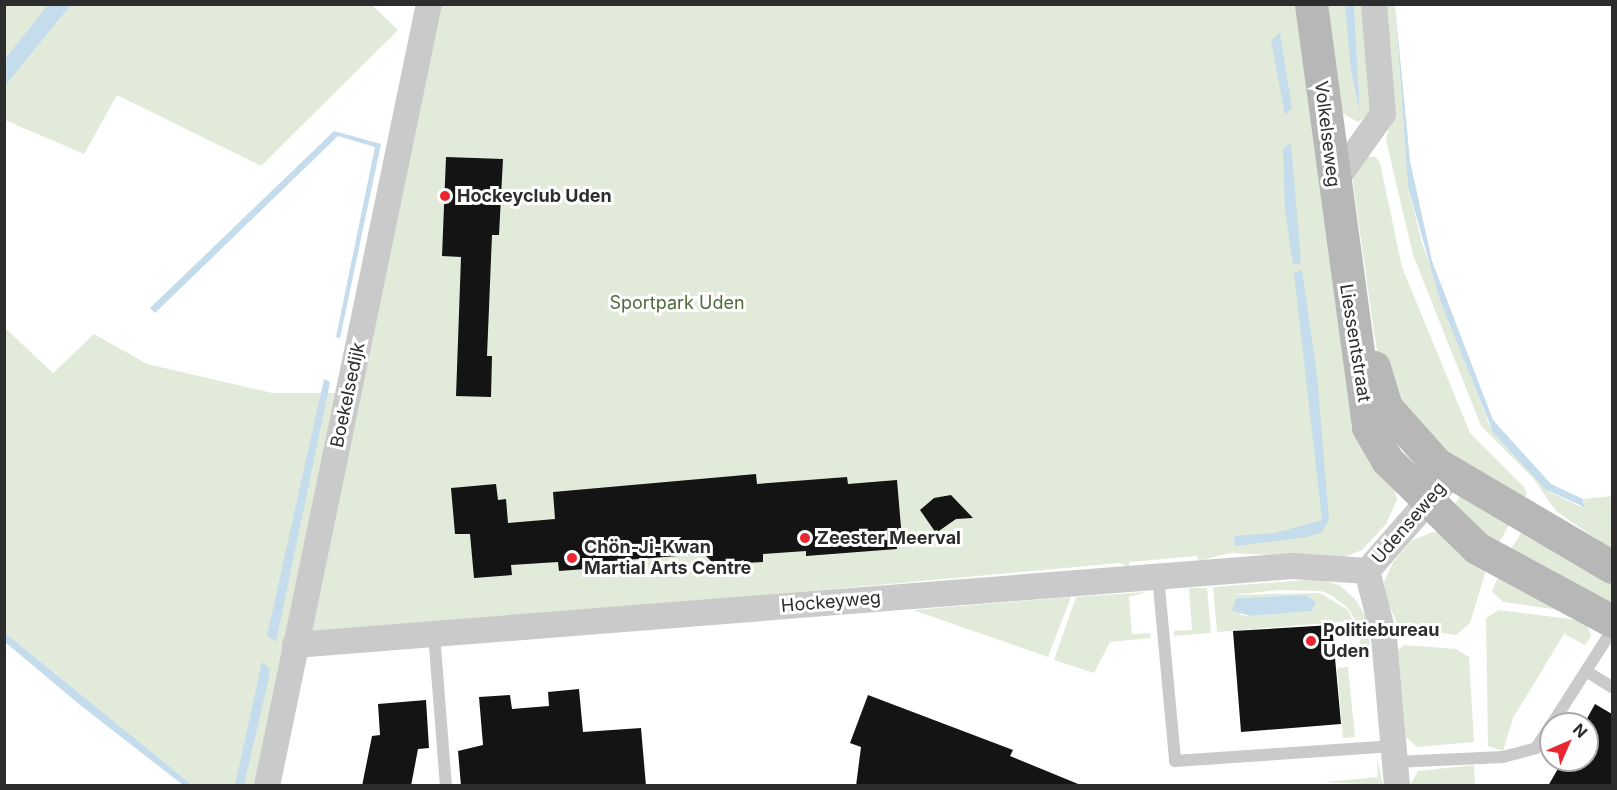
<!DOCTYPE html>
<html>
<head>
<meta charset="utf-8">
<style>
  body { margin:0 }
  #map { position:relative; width:1617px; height:790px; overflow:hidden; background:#fff; font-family:Inter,sans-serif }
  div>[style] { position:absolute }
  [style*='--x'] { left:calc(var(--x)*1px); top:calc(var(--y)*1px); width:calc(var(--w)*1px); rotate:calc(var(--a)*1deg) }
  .green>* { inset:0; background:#e2ebd9 }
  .water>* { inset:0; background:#c4dcec }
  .building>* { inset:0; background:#141414 }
  .lane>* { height:12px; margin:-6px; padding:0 6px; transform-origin:6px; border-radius:6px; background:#cacaca }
  .street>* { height:26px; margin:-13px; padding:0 13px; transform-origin:13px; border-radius:13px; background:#cacaca }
  .secondary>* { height:33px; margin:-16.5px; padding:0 16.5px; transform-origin:16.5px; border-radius:16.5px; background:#b7b7b7 }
  .dots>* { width:16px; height:16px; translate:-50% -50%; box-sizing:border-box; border:3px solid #fff; border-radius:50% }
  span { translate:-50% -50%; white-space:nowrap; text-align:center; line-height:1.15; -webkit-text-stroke:6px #fff; paint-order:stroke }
  .street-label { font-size:18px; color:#2d2d2d }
  .poi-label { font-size:18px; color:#2d2d2d; font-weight:700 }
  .left { translate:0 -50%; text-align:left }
  .park-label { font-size:18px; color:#4e6a38 }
  .frame { position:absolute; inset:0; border:6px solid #2d2d2d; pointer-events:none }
  .north { position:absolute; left:1539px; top:712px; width:60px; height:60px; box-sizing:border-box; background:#fff; border:2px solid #ababab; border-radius:50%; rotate:45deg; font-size:16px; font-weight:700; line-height:24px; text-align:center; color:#2d2d2d }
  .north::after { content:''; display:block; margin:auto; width:21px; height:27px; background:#ec2630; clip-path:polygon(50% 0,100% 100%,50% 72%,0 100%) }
</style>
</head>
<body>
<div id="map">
  <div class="green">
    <div style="clip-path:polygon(4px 5px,59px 5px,4px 72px)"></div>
    <div style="clip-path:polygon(71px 5px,372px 5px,398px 30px,261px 166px,117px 95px,84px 154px,5px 120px,5px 86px)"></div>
    <div style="clip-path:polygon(422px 5px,1296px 5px,1397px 500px,1386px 524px,1362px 550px,1342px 558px,1230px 553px,1198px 561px,1197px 556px,1129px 562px,1129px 567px,1120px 563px,307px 637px)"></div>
    <div style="clip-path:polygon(1325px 5px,1345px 5px,1360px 112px,1354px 5px,1365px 5px,1371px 113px,1358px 122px,1342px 113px)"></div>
    <div style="clip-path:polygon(1385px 5px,1395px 5px,1408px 187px,1422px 243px,1489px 425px,1550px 492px,1581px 507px,1585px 501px,1582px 499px,1612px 496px,1612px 550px,1556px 511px,1533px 478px,1481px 426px,1413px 255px,1386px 140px,1392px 114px)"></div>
    <div style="clip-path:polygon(1363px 157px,1376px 157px,1380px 163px,1402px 267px,1470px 433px,1523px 486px,1527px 493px,1522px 505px,1450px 463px,1388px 383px,1376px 346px,1351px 170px)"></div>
    <div style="clip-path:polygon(4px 327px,53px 373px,94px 334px,147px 364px,272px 393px,338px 393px,256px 785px,192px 785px,5px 633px)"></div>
    <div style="clip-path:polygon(1461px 494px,1514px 517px,1497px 546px,1455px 505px)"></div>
    <div style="clip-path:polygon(1527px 524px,1612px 573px,1612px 613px,1509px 552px)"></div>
    <div style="clip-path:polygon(1432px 532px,1443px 532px,1490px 557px,1470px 623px,1456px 635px,1399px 627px,1385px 597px,1384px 582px,1392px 564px,1411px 541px)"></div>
    <div style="clip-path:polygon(1503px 565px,1581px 613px,1503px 602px,1492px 591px)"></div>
    <div style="clip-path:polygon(evenodd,1318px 579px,1339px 585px,1356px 600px,1367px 619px,1371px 655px,1362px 656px,1358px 625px,1348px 608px,1331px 595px,1321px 591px,1279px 590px,1231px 595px,1320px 593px,1348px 610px,1359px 635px,1352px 635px,1351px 621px,1217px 632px,1213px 587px,1318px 579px,1306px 595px,1316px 602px,1312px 611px,1251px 616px,1240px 615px,1236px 598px,1306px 595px)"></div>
    <div style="clip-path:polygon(1189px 588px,1207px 588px,1211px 633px,1174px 636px,1174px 631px,1192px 630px)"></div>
    <div style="clip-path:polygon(1147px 592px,1129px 597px,1132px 634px,1150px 633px,1151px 638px,1110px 642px,1094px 673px,1054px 660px,1076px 597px)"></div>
    <div style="clip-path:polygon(1071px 597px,1048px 657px,913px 610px)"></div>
    <div style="clip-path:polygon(1499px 610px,1586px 621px,1591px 636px,1585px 645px,1564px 634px,1513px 718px,1503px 751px,1488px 746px,1486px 618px)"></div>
    <div style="clip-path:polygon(1404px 645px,1456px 649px,1469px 657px,1474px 742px,1417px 747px,1406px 737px,1398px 650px)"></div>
    <div style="clip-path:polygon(1348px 667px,1355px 737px,1343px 738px,1337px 668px)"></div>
    <div style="clip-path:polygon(1377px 758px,1383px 785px,1324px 782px,1378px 777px)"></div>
    <div style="clip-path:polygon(1474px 765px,1475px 785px,1410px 785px,1418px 771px)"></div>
  </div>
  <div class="water">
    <div style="clip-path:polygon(48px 5px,71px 5px,5px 86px,5px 59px)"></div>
    <div style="clip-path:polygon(1345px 5px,1354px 5px,1360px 112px,1351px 71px)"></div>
    <div style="clip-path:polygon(1395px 5px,1410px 161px,1432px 261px,1493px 420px,1551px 484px,1583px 499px,1584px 507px,1545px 489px,1493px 432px,1440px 300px,1408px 187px)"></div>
    <div style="clip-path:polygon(1280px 33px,1292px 108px,1285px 115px,1271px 40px)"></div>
    <div style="clip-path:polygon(334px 131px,381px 144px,340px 338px,336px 337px,375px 147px,338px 136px,155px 313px,150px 308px)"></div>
    <div style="clip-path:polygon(1291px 143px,1301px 260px,1299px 264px,1293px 264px,1285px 211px,1283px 149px)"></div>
    <div style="clip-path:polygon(1302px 270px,1317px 375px,1329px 520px,1321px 533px,1307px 537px,1235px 546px,1234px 536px,1275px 533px,1322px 520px,1294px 273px)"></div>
    <div style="clip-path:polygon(324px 379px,330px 382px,328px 392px,276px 642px,267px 636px)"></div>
    <div style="clip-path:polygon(1306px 595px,1316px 602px,1312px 611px,1251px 616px,1232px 611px,1236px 598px)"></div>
    <div style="clip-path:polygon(5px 633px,111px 719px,192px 785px,183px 785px,80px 705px,5px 642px)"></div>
    <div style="clip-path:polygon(262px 662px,269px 668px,269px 677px,244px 785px,235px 785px)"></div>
  </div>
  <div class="building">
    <div style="clip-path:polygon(446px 157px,503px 159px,499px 235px,492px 235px,487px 356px,492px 356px,491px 397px,456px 396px,461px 257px,442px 256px)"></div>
    <div style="clip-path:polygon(756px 474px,757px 484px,847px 477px,848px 484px,897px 480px,902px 539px,896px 539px,897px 549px,806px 556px,806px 551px,763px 554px,763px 562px,727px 564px,712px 562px,704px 554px,599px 562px,599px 568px,559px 571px,558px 562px,511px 565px,512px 575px,474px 578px,470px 534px,455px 534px,451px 488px,496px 484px,498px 500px,506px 499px,508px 523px,555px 519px,553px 492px)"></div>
    <div style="clip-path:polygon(951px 495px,973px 518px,956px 519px,936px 533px,920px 510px,934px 498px)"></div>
    <div style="clip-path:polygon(1332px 625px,1341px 724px,1241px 732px,1233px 631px)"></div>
    <div style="clip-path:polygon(579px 689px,583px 732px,641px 728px,646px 786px,461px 786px,458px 751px,483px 745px,479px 697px,510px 695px,512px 709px,549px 706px,548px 692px)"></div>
    <div style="clip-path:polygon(868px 695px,1013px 750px,1010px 756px,1083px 786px,856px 786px,861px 747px,850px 743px)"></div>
    <div style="clip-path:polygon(426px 700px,429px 748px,418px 749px,411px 786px,362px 786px,372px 736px,380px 735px,378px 704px)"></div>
    <div style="clip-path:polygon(1595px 704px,1612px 714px,1612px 786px,1548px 786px,1563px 760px,1587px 760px,1584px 724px)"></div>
  </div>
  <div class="lane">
    <div style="--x:1158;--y:576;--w:186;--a:84.7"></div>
    <div style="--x:1175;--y:761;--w:219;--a:-3.9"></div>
    <div style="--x:434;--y:634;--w:152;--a:85.5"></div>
    <div style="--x:1586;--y:671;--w:31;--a:32"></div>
    <div style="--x:1552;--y:724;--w:112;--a:-57.4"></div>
    <div style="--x:1395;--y:762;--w:108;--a:-2.7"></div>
    <div style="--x:1503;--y:757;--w:34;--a:-15"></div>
    <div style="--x:1536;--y:748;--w:27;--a:-57"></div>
  </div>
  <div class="street">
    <div style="--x:1333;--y:184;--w:86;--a:-54.5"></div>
    <div style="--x:1383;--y:114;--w:110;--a:-94.7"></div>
    <div style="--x:295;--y:645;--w:1001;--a:-4.53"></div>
    <div style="--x:1293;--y:566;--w:74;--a:3.9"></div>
    <div style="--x:267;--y:786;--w:799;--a:-78.3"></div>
    <div style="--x:1397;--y:786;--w:150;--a:-95"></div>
    <div style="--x:1384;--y:637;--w:68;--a:-104.4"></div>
    <div style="--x:1367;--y:571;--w:129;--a:-48.8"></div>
  </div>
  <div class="secondary">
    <div style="--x:1311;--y:4;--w:427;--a:82.3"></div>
    <div style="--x:1368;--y:427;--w:38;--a:60"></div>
    <div style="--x:1387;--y:460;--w:126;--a:44.4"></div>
    <div style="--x:1477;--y:548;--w:153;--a:28.4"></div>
    <div style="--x:1374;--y:367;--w:42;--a:73.3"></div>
    <div style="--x:1386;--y:407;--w:76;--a:48.2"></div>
    <div style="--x:1437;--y:464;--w:203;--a:30.5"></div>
  </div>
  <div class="dots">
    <div style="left:445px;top:196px;background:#ec2630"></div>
    <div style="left:805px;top:538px;background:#ec2630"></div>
    <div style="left:572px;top:558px;background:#ec2630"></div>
    <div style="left:1311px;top:641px;background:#ec2630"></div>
  </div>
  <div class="street-label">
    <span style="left:1327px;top:134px;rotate:83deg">Volkelseweg</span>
    <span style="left:1355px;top:343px;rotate:81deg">Liessentstraat</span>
    <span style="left:348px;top:395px;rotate:-78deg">Boekelsedijk</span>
    <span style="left:1409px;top:523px;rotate:-49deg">Udenseweg</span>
    <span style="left:831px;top:602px;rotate:-5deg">Hockeyweg</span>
  </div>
  <div class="poi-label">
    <span class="left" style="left:457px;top:196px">Hockeyclub Uden</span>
    <span class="left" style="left:817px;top:538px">Zeester Meerval</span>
    <span class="left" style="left:584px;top:558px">Chön-Ji-Kwan<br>Martial Arts Centre</span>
    <span class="left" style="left:1323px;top:641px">Politiebureau<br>Uden</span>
  </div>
  <div class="park-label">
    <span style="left:677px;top:303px">Sportpark Uden</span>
  </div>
  <div class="frame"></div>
  <div class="north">N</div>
</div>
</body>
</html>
